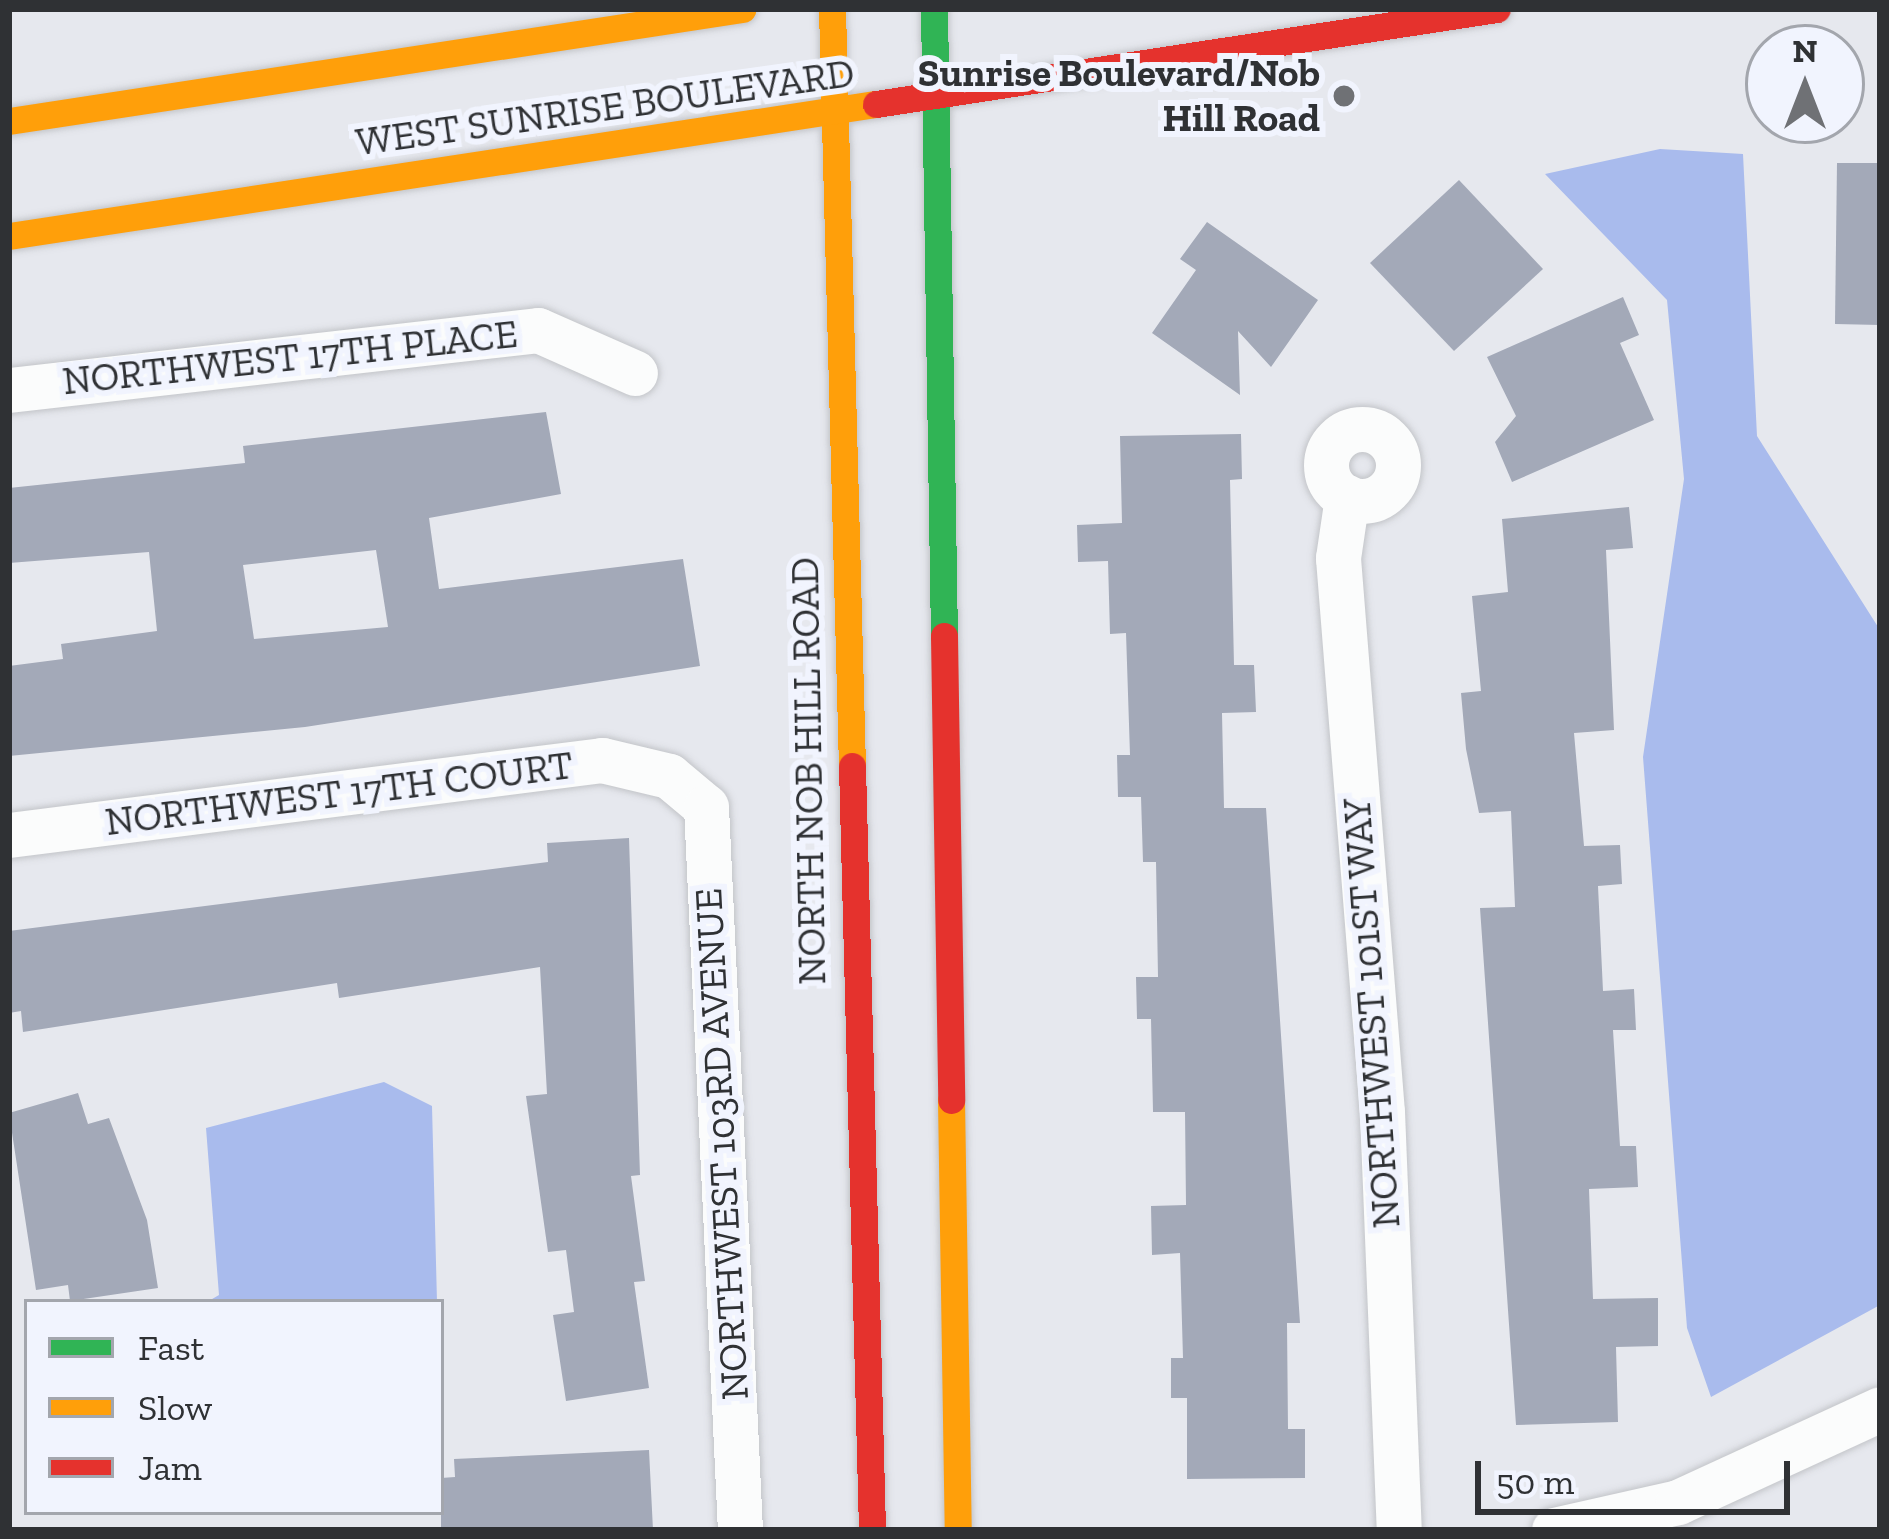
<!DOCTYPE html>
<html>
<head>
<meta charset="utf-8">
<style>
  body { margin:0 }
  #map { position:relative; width:1889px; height:1539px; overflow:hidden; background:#e6e8ee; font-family:"Zilla Slab",serif }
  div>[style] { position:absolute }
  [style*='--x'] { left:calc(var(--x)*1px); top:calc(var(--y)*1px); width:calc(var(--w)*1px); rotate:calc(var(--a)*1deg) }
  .water>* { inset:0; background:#a9bbed }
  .building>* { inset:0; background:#a3a9b8 }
  .roads { filter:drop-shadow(0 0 3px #c3c5c9) drop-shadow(0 0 3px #c3c5c9) }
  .street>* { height:45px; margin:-22.5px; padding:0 22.5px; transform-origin:22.5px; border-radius:22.5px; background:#fbfcfc }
  .street>.ring { margin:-22.5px; padding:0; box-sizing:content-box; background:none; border:45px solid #fbfcfc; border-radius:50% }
  .fast>* { height:27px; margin:-13.5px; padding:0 13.5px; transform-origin:13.5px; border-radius:13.5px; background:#30b455 }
  .slow>* { height:27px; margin:-13.5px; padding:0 13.5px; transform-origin:13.5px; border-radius:13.5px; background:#ff9f0a }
  .jam>* { height:27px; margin:-13.5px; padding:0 13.5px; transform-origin:13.5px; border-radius:13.5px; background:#e5322d }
  .dots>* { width:33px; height:33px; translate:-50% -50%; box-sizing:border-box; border:6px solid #f1f4fe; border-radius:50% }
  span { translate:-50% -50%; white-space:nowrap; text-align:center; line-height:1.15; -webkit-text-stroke:12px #f1f4fe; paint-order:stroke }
  .poi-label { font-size:39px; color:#2f3134; font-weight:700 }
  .right { translate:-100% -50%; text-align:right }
  .street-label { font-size:39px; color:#2f3134 }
  .frame { position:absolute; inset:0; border:12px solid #2f3134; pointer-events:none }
  .legend { position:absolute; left:24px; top:1299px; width:420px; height:216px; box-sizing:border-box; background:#f1f4fe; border:3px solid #a3a6ad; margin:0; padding:15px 21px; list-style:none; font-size:36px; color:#2f3134 }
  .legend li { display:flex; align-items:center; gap:24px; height:60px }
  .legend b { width:60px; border:3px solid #a3a6ad }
  .north { position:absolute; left:1745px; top:24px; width:120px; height:120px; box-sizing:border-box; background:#f1f4fe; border:3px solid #a3a6ad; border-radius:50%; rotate:0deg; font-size:33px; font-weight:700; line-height:48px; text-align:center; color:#2f3134 }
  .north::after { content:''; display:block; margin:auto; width:42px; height:54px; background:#6f7175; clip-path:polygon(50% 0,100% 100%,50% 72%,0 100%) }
  .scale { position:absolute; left:1475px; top:1461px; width:315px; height:54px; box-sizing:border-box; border:6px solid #2f3134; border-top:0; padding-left:15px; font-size:36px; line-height:42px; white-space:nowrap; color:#2f3134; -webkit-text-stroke:9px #f1f4fe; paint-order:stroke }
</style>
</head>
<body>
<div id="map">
  <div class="water">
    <div style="clip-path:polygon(1660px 149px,1743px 154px,1757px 436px,1880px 630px,1880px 1305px,1711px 1397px,1687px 1328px,1643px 757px,1684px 479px,1667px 300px,1545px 174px)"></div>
    <div style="clip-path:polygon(384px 1082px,432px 1106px,437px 1302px,207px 1302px,219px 1295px,206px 1128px)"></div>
  </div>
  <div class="building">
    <div style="clip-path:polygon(1837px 163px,1880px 163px,1880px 325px,1835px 324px)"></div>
    <div style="clip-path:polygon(1459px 180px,1543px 269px,1454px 351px,1370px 263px)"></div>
    <div style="clip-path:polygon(1207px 222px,1318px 300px,1271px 367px,1238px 331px,1240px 395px,1152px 333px,1196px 270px,1180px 259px)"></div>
    <div style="clip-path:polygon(1623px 297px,1639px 335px,1620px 343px,1654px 420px,1512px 482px,1495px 442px,1516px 416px,1487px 357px)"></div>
    <div style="clip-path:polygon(evenodd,546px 412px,561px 494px,429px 518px,439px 589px,683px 559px,700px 666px,305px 727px,9px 756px,9px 666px,63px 659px,61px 644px,157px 631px,149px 552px,9px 563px,9px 488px,245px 463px,243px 446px,546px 412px,376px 550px,388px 627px,254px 639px,243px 565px,376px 550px)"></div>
    <div style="clip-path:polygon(1241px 434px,1242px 479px,1230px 480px,1234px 665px,1254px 665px,1256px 712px,1222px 713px,1224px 808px,1266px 808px,1300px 1323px,1287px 1323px,1288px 1429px,1305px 1429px,1305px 1478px,1187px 1479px,1187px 1398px,1171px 1398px,1171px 1358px,1183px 1358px,1180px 1253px,1152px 1255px,1151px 1206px,1186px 1205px,1185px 1112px,1153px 1112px,1151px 1019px,1137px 1019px,1136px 977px,1158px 977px,1156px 862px,1143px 862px,1141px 797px,1118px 797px,1117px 755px,1130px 755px,1126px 633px,1110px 634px,1108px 561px,1078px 562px,1077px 525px,1122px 523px,1120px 436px)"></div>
    <div style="clip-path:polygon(1629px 507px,1633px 548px,1606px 550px,1614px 730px,1574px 733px,1584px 846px,1620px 845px,1622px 884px,1598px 886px,1603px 991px,1634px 989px,1636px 1030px,1613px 1030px,1620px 1146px,1636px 1146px,1638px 1187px,1589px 1189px,1593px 1299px,1658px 1298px,1658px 1346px,1616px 1347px,1618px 1422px,1516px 1425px,1480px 908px,1515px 907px,1511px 811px,1479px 813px,1466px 749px,1461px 693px,1481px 691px,1472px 596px,1508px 592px,1502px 519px)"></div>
    <div style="clip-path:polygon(629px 838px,640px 1175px,631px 1176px,645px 1281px,634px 1282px,649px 1388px,566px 1401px,553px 1315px,574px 1312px,566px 1250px,548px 1252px,526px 1096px,547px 1094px,540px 967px,339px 998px,337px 983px,23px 1032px,21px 1011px,9px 1013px,9px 931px,548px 862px,547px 843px)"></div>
    <div style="clip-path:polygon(78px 1093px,88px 1124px,109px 1118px,147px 1220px,158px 1288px,70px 1301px,68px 1285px,36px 1290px,9px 1113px)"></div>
    <div style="clip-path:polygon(649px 1450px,653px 1530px,441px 1530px,441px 1478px,455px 1477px,454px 1459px)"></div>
  </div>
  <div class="roads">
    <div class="street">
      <div style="--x:9;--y:390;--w:532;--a:-6.47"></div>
      <div style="--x:538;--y:330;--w:106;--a:23.9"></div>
      <div class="ring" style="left:1326px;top:429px;width:27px;height:27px"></div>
      <div style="--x:1347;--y:497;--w:62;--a:98.4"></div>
      <div style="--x:1338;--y:558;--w:556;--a:85.46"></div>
      <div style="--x:1382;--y:1112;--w:418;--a:87.7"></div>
      <div style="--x:9;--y:835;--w:598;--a:-7.21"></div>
      <div style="--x:602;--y:760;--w:69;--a:13.4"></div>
      <div style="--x:669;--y:776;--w:48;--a:40"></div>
      <div style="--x:706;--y:807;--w:724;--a:87.31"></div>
      <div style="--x:1554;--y:1530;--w:127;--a:-12.7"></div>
      <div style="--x:1678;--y:1502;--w:222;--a:-24.7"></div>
    </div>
    <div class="fast">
      <div style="--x:934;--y:9;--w:627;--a:89.09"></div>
    </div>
    <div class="slow">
      <div style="--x:832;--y:9;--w:757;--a:88.49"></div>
      <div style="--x:9;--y:121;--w:742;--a:-8.69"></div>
      <div style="--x:9;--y:236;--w:877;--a:-8.66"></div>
      <div style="--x:951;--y:1100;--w:430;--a:89.1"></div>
    </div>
    <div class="jam">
      <div style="--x:876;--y:104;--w:628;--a:-8.7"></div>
      <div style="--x:944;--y:636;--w:464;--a:89.1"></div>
      <div style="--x:852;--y:766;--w:764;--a:88.5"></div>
    </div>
  </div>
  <div class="dots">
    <div style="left:1344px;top:96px;background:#6f7175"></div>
  </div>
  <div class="poi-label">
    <span class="right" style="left:1320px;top:96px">Sunrise Boulevard/Nob<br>Hill Road</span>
  </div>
  <div class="street-label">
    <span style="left:605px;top:108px;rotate:-8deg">WEST SUNRISE BOULEVARD</span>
    <span style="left:290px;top:358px;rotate:-6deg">NORTHWEST 17TH PLACE</span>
    <span style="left:809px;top:771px;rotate:-91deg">NORTH NOB HILL ROAD</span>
    <span style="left:339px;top:794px;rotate:-7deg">NORTHWEST 17TH COURT</span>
    <span style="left:1372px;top:1013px;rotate:-94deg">NORTHWEST 101ST WAY</span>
    <span style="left:722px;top:1144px;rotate:-93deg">NORTHWEST 103RD AVENUE</span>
  </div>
  <div class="frame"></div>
  <ul class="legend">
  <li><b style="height:15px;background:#30b455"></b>Fast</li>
  <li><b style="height:15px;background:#ff9f0a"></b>Slow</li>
  <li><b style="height:15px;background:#e5322d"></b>Jam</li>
  </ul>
  <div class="north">N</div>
  <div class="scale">50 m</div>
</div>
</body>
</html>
